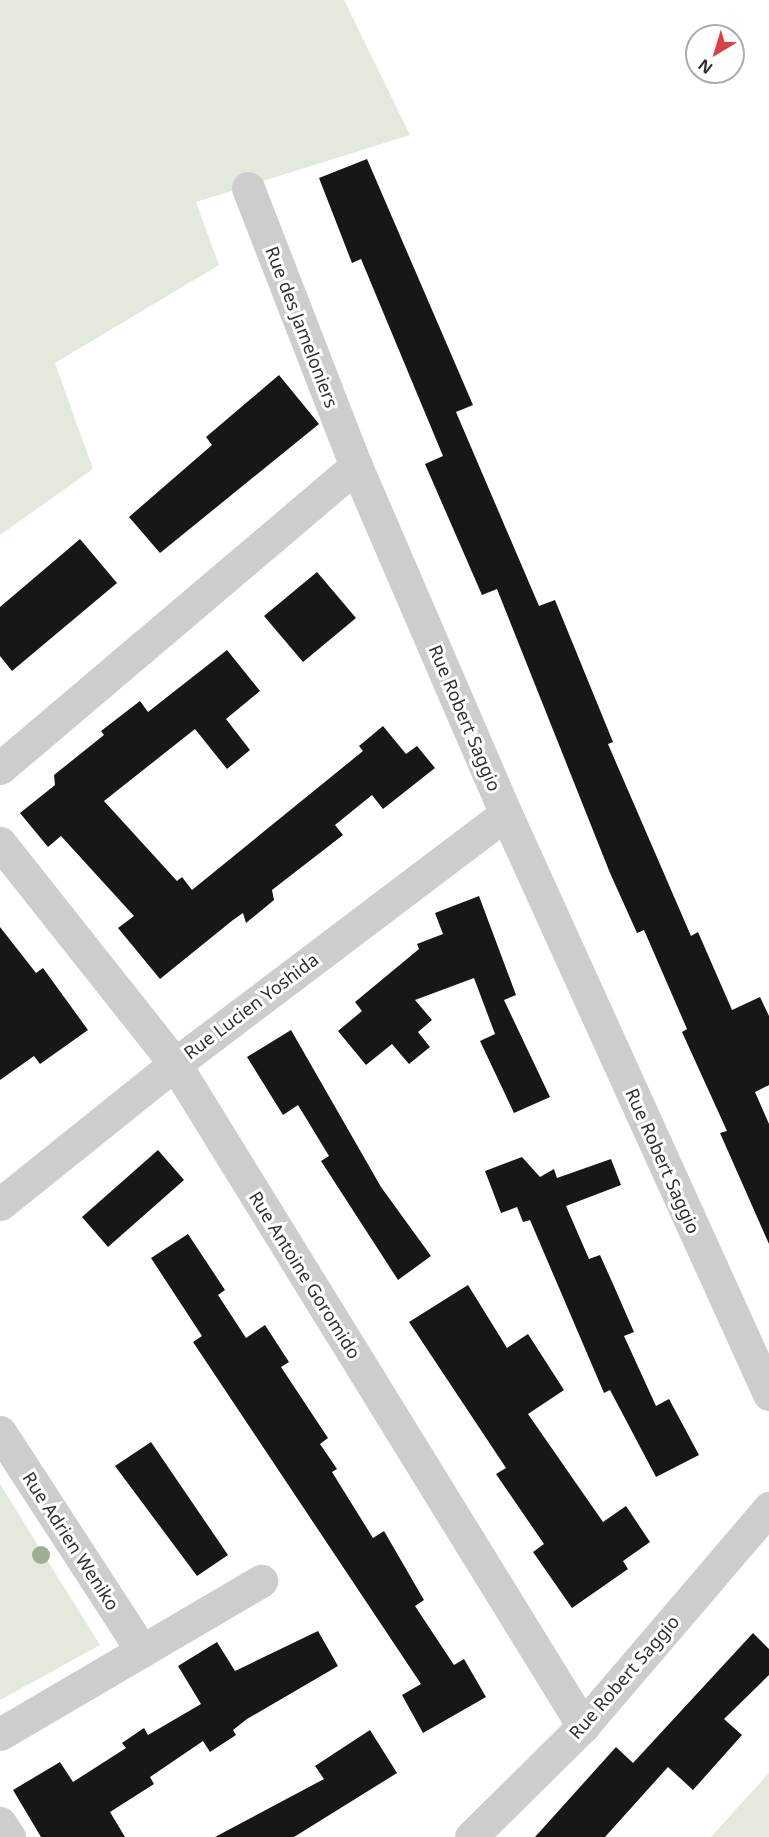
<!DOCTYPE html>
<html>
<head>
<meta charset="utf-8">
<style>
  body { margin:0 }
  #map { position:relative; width:769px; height:1837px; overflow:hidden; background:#fff; font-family:"Noto Sans",sans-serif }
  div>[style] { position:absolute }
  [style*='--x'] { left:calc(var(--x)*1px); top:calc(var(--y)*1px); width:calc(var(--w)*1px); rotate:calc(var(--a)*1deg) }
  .green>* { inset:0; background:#e3e9dd }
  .building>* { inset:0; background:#171717 }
  .minor>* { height:33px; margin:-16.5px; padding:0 16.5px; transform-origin:16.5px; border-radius:16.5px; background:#cdcdcd }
  .trees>* { width:18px; height:18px; margin:-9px; border-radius:50%; background:#a0ad96 }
  span { translate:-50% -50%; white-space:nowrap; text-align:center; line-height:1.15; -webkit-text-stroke:6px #fff; paint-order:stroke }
  .street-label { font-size:18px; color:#303030 }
  .north { position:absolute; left:685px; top:24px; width:60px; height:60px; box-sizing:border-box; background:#fff; border:2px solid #acacac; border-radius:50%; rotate:218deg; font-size:16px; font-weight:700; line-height:24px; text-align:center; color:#303030 }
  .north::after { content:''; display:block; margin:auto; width:21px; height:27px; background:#d94149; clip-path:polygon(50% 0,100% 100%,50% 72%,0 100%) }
</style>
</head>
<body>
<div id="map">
  <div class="green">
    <div style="clip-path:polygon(0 0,344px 0,410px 135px,196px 202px,219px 265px,55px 363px,93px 469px,0 535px)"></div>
    <div style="clip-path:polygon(0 1484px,100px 1645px,0 1700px)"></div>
    <div style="clip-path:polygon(769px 1773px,769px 1837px,711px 1837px)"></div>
  </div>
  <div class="building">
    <div style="clip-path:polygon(367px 159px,473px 405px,456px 412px,539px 606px,555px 600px,613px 742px,608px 744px,691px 936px,698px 932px,732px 1010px,760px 997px,769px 1016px,769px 1085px,755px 1092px,769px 1124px,769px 1244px,720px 1133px,727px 1131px,682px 1032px,687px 1029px,644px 930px,637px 933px,610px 873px,497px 589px,482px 595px,425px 464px,443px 456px,361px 259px,352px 263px,319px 178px)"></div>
    <div style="clip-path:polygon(279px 375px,319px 424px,160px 553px,129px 517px,212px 445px,206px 437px)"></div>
    <div style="clip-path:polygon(80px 539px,117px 583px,12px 671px,0 656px,0 607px)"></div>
    <div style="clip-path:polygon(317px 572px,356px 618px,303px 662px,264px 616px)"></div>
    <div style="clip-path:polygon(227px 650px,260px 691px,226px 719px,250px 750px,227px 769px,195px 729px,104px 801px,177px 881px,182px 877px,192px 890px,363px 751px,359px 746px,383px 726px,406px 754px,417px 746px,435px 768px,383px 809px,372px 795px,335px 825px,343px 835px,272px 890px,274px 900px,246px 923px,243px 913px,233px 920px,160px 979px,118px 928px,134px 916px,61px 836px,48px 847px,20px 813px,55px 785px,54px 775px,104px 735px,101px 731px,140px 701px,148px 712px)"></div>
    <div style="clip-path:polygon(479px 896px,516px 995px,504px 1000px,550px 1097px,514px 1113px,480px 1041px,495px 1034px,474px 978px,415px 1000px,432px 1020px,418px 1032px,430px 1047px,409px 1064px,392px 1044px,366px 1065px,338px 1031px,362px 1011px,355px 1002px,419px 949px,417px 944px,443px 934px,435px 913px)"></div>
    <div style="clip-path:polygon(0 927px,36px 973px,43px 968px,88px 1030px,40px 1064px,34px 1056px,0 1080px)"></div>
    <div style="clip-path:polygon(291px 1030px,381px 1187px,431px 1256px,398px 1280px,321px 1161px,329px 1156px,298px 1105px,283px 1115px,247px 1057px)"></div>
    <div style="clip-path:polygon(158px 1150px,184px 1180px,108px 1247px,82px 1217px)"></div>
    <div style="clip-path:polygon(522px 1157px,540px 1177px,554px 1169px,557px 1178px,611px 1159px,621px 1185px,566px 1206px,589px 1259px,600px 1255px,613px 1284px,634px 1332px,624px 1336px,656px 1406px,669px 1399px,699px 1455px,656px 1477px,610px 1390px,604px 1393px,530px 1220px,523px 1222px,517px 1207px,501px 1213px,485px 1171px)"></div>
    <div style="clip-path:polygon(188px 1234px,225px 1290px,218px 1295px,246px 1338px,265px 1325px,289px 1362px,281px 1367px,328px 1438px,320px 1444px,337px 1469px,332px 1472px,373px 1538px,384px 1531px,424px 1600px,415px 1606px,454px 1665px,464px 1659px,486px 1697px,423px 1733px,402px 1695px,421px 1684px,193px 1342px,202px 1336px,151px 1258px)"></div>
    <div style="clip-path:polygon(468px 1285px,507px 1348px,528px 1334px,564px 1390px,528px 1414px,603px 1522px,626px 1506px,650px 1542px,623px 1561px,628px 1569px,572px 1608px,533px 1552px,544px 1544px,496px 1474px,506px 1468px,409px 1322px)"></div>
    <div style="clip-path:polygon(151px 1442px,228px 1555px,197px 1576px,115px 1466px)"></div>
    <div style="clip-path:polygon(318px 1631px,338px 1666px,247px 1719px,233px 1730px,236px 1735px,210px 1752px,203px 1741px,150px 1777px,154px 1784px,110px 1812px,125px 1837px,41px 1837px,13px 1790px,60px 1762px,73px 1782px,126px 1748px,122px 1743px,144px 1728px,148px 1735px,201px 1704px,178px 1666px,217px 1642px,235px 1671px)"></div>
    <div style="clip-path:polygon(753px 1633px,769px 1649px,769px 1675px,724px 1719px,742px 1735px,693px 1790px,668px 1767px,605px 1837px,535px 1837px,616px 1747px,633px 1763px)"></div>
    <div style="clip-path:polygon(370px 1730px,397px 1773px,294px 1837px,215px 1837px,324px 1779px,315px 1766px)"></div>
  </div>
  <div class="minor">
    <div style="--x:248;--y:188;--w:298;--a:68.8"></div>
    <div style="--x:356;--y:466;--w:379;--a:66.7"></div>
    <div style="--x:506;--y:814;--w:637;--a:65.61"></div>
    <div style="--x:0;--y:768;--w:467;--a:-40.3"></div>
    <div style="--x:0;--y:843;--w:282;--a:51.6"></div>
    <div style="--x:175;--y:1064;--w:778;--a:58.35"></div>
    <div style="--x:0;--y:1204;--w:224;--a:-38.7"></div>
    <div style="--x:175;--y:1064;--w:415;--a:-37.1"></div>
    <div style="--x:0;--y:1432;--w:261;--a:57"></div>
    <div style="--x:0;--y:1734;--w:303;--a:-30.4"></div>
    <div style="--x:0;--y:1823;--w:17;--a:57"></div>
    <div style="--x:471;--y:1837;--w:158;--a:-44.7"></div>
    <div style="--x:583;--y:1726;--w:287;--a:-49.5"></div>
  </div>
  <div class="trees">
    <div style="left:41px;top:1555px"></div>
  </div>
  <div class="street-label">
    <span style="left:302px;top:327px;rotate:69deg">Rue des Jameloniers</span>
    <span style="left:465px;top:718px;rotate:67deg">Rue Robert Saggio</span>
    <span style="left:251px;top:1006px;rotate:-37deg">Rue Lucien Yoshida</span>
    <span style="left:663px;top:1161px;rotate:66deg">Rue Robert Saggio</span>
    <span style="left:305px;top:1275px;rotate:58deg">Rue Antoine Goromido</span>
    <span style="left:71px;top:1541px;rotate:57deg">Rue Adrien Weniko</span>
    <span style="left:624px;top:1677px;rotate:-49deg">Rue Robert Saggio</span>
  </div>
  <div class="north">N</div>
</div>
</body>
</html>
